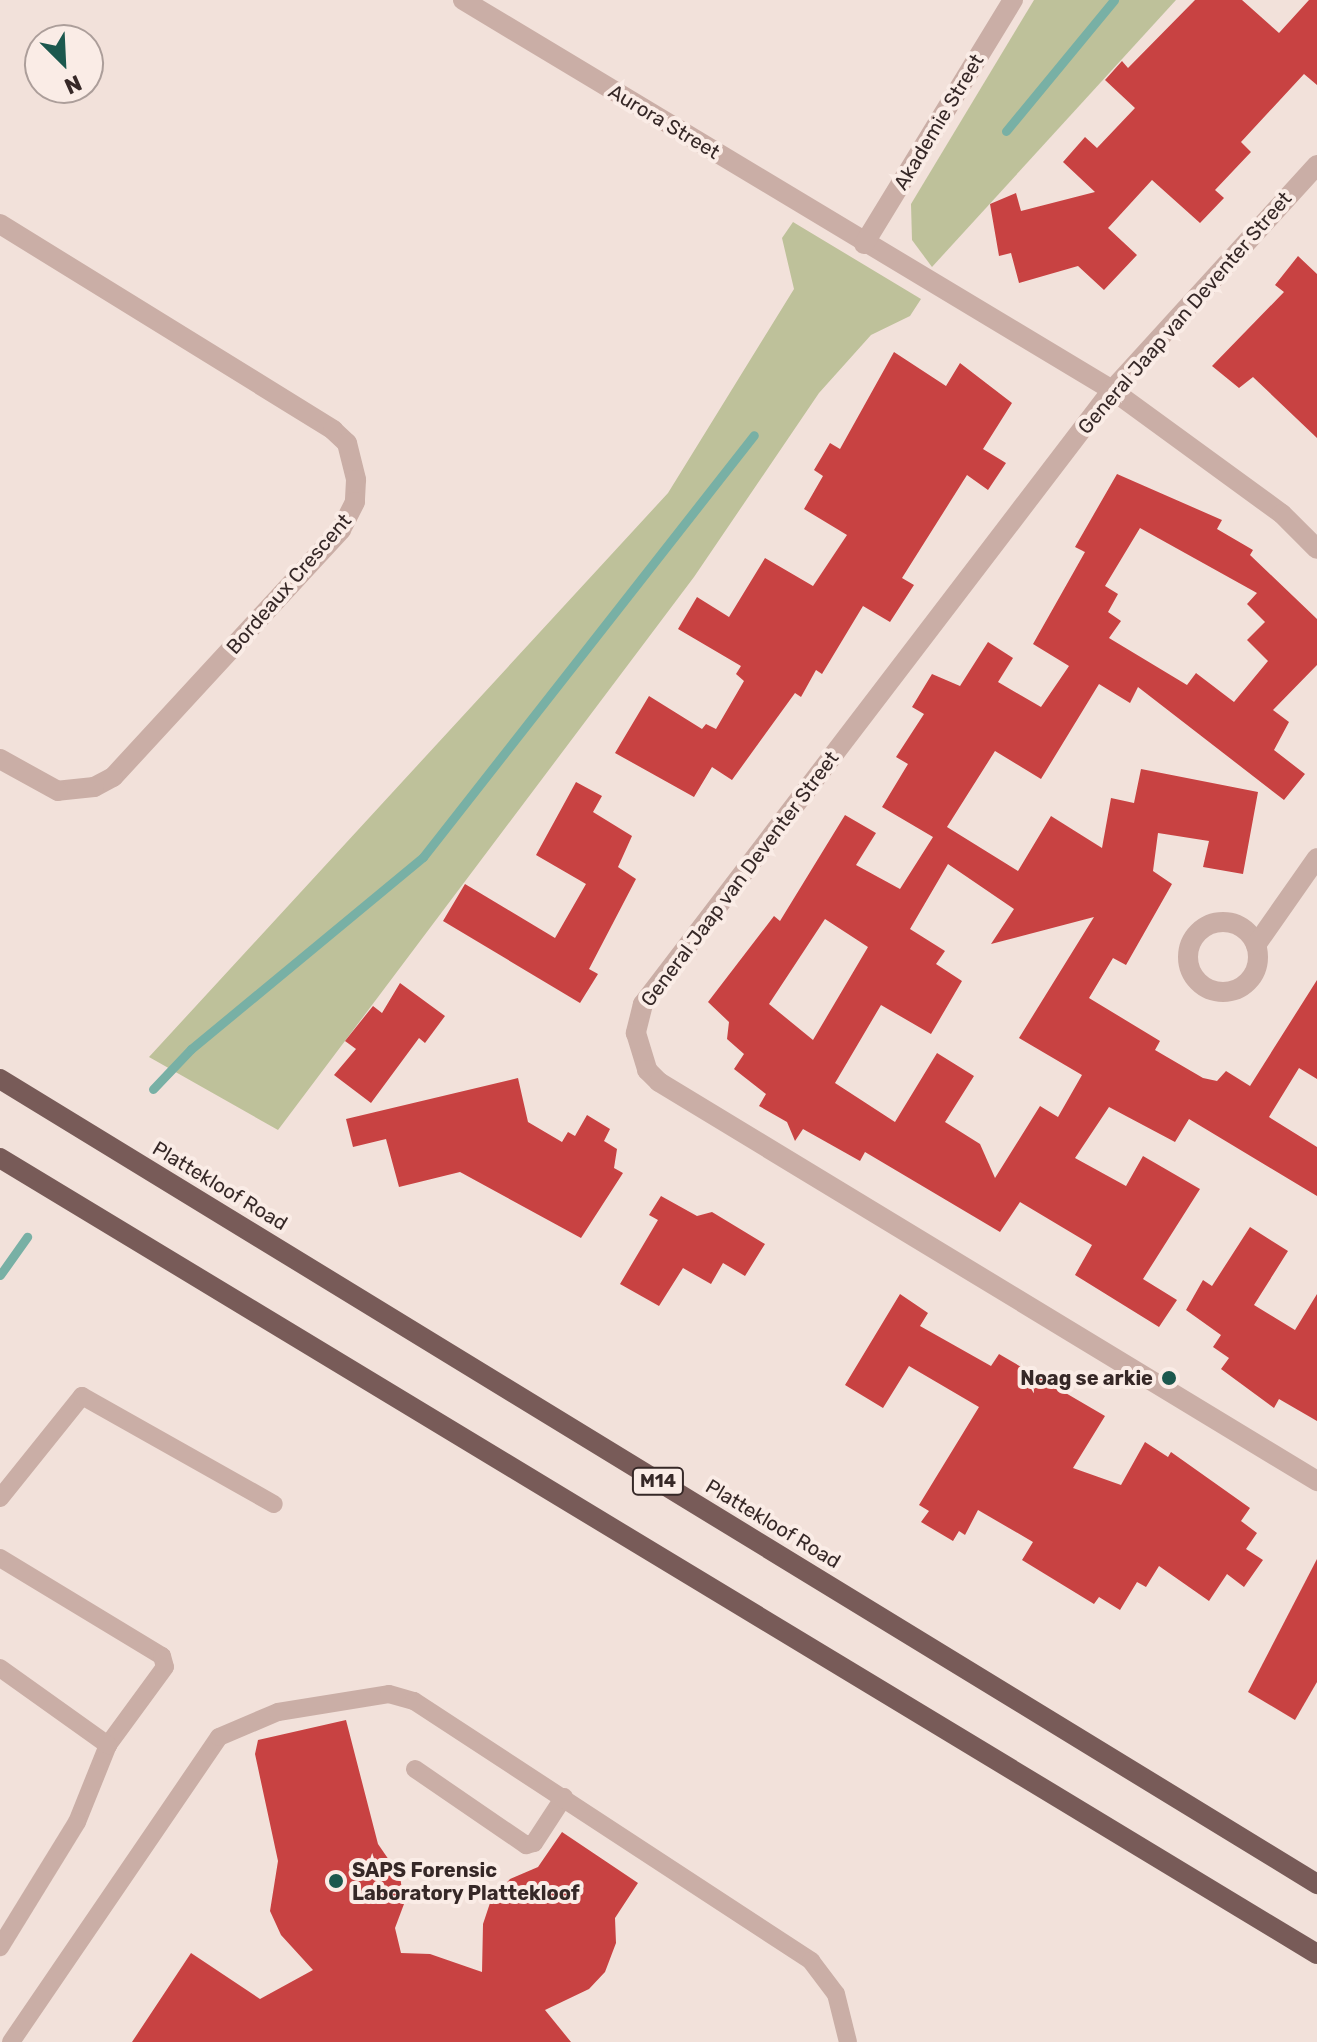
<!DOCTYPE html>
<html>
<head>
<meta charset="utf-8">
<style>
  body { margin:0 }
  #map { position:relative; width:1317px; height:2042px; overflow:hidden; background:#f2e1da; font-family:Rubik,sans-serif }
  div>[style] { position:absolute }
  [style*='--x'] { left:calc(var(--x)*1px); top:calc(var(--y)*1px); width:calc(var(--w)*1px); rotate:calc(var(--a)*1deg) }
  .green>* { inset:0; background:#bec19a }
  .stream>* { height:9px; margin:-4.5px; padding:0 4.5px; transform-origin:4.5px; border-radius:4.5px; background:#78b0a5 }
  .building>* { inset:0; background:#c84242 }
  .lane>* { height:18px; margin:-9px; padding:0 9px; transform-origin:9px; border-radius:9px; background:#caaea6 }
  .street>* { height:20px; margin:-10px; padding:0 10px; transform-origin:10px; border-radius:10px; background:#caaea6 }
  .street>.ring { margin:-10px; padding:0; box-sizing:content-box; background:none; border:20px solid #caaea6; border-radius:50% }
  .primary>* { height:20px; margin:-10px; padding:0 10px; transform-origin:10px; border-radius:10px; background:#785b58 }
  .dots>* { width:22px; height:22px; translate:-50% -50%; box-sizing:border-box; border:4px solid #faece6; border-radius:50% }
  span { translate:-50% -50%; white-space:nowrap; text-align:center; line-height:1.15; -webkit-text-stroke:8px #faece6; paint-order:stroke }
  .shield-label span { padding:2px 6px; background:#faece6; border:2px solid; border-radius:6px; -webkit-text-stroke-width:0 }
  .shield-label { font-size:18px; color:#362827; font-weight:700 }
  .street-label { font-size:20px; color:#362827 }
  .poi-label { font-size:20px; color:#362827; font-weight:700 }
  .right { translate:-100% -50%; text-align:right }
  .left { translate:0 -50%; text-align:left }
  .north { position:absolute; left:24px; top:24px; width:80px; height:80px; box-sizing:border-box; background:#faece6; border:2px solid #ac9e9a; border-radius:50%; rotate:156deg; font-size:22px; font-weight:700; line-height:32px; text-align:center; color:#362827 }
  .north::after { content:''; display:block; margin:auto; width:28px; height:36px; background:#1c584e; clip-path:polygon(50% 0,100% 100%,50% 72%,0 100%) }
</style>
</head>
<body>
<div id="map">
  <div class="green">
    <div style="clip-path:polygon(1034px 0,1176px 0,932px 267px,912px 240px,911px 204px)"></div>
    <div style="clip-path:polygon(793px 222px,921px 299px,910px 316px,871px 335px,819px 393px,694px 577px,278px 1130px,149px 1057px,668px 493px,794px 289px,782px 238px)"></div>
  </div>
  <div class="stream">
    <div style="--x:1006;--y:131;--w:170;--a:-50.5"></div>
    <div style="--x:153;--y:1089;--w:55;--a:-46.5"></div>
    <div style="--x:191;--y:1049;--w:301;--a:-39.6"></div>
    <div style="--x:423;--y:857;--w:536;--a:-51.89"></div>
    <div style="--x:0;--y:1275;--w:47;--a:-54.6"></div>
  </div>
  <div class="building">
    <div style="clip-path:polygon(1195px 0,1242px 0,1279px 33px,1309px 0,1317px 0,1317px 85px,1304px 74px,1241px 142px,1251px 152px,1215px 190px,1224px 198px,1200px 223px,1152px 180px,1108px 228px,1137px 255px,1104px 290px,1078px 266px,1019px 283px,1011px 253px,999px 256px,990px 204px,1016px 193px,1021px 211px,1095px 192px,1063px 162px,1085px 137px,1097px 148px,1135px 108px,1105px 80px,1122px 61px,1128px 68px)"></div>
    <div style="clip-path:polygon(1298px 256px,1317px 274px,1317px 438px,1253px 377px,1239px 388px,1212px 366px,1284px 292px,1275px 285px)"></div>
    <div style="clip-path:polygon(894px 352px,946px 386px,960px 363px,1012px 403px,983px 449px,1006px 463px,988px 490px,967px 475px,902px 578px,914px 585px,890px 622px,863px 606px,822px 674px,816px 670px,801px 697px,795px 693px,732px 780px,712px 767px,694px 797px,615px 753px,649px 696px,702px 729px,706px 724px,716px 729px,744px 681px,736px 674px,741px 666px,678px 629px,697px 597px,729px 617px,765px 558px,813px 586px,847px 535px,804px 509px,823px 476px,814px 470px,830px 443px,840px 449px)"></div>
    <div style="clip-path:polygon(evenodd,1117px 474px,1222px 520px,1217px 529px,1253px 550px,1250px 555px,1317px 619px,1317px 665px,1273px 710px,1289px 722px,1274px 750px,1305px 774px,1284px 800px,1138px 687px,1130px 703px,1099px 684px,1041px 779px,995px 751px,947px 827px,1018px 871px,1051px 816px,1102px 848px,1111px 798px,1134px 803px,1141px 769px,1258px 792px,1243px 874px,1203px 867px,1209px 841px,1158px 833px,1153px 871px,1172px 884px,1126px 965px,1113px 958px,1089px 998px,1160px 1041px,1155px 1050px,1203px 1078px,1217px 1081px,1226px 1071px,1250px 1086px,1317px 980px,1317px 1079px,1299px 1068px,1269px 1117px,1317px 1147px,1317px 1196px,1189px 1119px,1175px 1142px,1109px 1107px,1075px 1158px,1126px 1186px,1143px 1156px,1200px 1189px,1143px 1279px,1177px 1300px,1159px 1327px,1075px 1275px,1092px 1245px,1020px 1202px,1000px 1232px,865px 1152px,860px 1161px,803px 1129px,795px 1141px,787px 1122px,759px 1106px,766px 1094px,734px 1069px,744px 1054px,727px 1039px,729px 1022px,708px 1002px,774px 916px,780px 921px,845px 815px,876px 833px,856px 865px,900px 889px,933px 837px,882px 807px,908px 764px,896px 757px,924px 714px,912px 707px,932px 674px,960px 686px,988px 642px,1013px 658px,998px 682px,1041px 707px,1069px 666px,1033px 644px,1085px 552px,1075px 547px,1117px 474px,1140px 528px,1257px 593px,1247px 604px,1265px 622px,1247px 640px,1268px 661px,1234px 702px,1196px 673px,1187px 685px,1109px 638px,1121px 621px,1108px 612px,1118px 594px,1105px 586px,1140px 528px,1117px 474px,948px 864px,1014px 909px,991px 944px,1094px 917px,1019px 1038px,1082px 1075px,1058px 1117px,1040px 1106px,995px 1178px,980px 1144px,945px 1122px,974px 1076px,937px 1053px,895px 1122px,835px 1083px,881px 1005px,931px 1034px,962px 981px,936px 964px,945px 951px,910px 929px,948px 864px,1117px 474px,825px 919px,868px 947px,813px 1040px,769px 1004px,825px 919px)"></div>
    <div style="clip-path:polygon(576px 782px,602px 796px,593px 812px,632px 836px,618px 867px,636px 879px,589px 969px,598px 974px,580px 1003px,443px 921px,465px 884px,555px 938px,586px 884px,536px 855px)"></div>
    <div style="clip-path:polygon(400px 983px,445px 1016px,425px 1043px,419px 1038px,371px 1103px,334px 1075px,356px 1049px,345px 1041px,373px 1006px,382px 1013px)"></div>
    <div style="clip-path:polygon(518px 1078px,528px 1122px,562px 1142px,568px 1132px,575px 1136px,587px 1115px,610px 1129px,604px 1141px,617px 1149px,614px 1168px,623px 1173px,581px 1238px,460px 1172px,399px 1187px,386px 1139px,353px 1147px,346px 1119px)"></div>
    <div style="clip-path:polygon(661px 1196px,697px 1216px,712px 1212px,765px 1244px,745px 1276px,723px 1263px,711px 1284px,683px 1268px,659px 1306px,620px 1284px,658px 1220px,649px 1215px)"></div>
    <div style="clip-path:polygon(1250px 1227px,1288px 1251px,1254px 1305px,1295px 1330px,1317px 1294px,1317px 1421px,1279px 1399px,1274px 1408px,1221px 1369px,1229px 1358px,1213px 1347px,1221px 1335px,1186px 1310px,1203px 1280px,1212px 1286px)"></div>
    <div style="clip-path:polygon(900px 1294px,928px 1313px,920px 1326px,991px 1366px,999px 1354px,1105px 1416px,1073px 1468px,1121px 1485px,1145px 1442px,1168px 1457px,1171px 1452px,1250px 1508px,1241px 1521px,1257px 1533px,1246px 1549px,1263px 1560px,1244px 1587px,1227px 1574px,1209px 1601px,1159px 1566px,1146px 1587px,1137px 1582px,1120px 1610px,1099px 1597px,1094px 1604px,1022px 1560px,1033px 1542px,978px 1510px,965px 1535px,959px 1531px,953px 1541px,921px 1522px,929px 1511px,919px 1505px,979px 1407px,909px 1366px,883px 1408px,845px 1385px)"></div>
    <div style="clip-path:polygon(1317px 1559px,1317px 1682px,1295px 1720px,1248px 1692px)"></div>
    <div style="clip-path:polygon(346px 1720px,378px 1844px,400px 1876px,404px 1904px,395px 1928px,401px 1953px,430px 1954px,482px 1972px,483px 1924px,491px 1900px,510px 1879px,538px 1867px,562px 1832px,638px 1883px,615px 1918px,616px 1943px,605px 1972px,589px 1989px,545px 2010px,571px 2042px,132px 2042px,191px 1953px,260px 1999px,313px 1970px,281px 1935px,270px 1911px,278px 1861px,255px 1754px,258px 1740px)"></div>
  </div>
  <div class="lane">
    <div style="--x:0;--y:1498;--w:131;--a:-51.2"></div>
    <div style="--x:82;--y:1396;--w:220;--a:29.4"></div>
    <div style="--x:0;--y:1558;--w:189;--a:31.2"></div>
    <div style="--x:162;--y:1656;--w:11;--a:75"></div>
    <div style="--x:165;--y:1667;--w:97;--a:126.2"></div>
    <div style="--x:108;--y:1745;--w:83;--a:111.9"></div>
    <div style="--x:77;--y:1822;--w:147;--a:121.6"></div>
    <div style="--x:0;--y:1668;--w:133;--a:35.5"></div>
    <div style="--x:415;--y:1769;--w:135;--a:34.4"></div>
    <div style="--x:526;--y:1845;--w:8;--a:-14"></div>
    <div style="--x:534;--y:1843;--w:55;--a:-56.9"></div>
    <div style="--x:11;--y:2042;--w:369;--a:-55.7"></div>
    <div style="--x:219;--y:1737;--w:64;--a:-23"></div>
    <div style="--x:278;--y:1712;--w:112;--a:-9.2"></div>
    <div style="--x:389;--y:1694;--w:26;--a:16"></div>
    <div style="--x:414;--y:1701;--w:475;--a:33.2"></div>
    <div style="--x:811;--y:1961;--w:41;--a:52.9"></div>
    <div style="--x:836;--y:1994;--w:49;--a:76"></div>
  </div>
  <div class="street">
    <div style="--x:463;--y:0;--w:757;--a:31"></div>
    <div style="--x:1112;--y:390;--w:210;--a:36.1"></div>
    <div style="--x:1282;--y:514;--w:49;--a:45"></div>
    <div style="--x:1317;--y:165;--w:304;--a:132.3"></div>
    <div style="--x:1112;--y:390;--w:773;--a:127.37"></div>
    <div style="--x:643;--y:1004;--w:30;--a:104"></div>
    <div style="--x:636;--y:1033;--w:39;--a:73"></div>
    <div style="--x:647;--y:1070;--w:17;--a:45"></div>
    <div style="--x:659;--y:1082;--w:770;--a:31.23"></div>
    <div style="--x:0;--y:224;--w:392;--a:31.7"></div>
    <div style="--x:333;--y:430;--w:19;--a:43"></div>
    <div style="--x:347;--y:443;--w:38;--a:76"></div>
    <div style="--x:356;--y:480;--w:22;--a:93"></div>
    <div style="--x:355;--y:502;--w:31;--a:117"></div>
    <div style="--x:341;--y:530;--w:336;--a:132.7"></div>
    <div style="--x:113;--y:777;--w:21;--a:152"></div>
    <div style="--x:94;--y:787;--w:36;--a:174"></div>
    <div style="--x:58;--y:791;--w:66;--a:-151.1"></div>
    <div style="--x:864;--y:244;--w:286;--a:-58.6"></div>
    <div class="ring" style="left:1188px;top:922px;width:50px;height:50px"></div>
    <div style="--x:1256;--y:945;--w:106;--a:-55"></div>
  </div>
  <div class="primary">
    <div style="--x:0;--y:1079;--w:1544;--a:31.43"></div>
    <div style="--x:0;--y:1158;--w:1539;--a:31.15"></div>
  </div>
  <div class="dots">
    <div style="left:1169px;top:1378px;background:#1c584e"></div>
    <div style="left:336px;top:1881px;background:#1c584e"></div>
  </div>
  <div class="shield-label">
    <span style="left:658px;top:1481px">M14</span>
  </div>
  <div class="street-label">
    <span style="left:664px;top:122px;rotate:31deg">Aurora Street</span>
    <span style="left:939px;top:122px;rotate:-59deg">Akademie Street</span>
    <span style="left:1185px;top:313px;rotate:-49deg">General Jaap van Deventer Street</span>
    <span style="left:289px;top:584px;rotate:-49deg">Bordeaux Crescent</span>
    <span style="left:740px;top:879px;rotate:-53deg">General Jaap van Deventer Street</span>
    <span style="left:220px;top:1186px;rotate:31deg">Plattekloof Road</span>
    <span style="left:773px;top:1524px;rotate:31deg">Plattekloof Road</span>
  </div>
  <div class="poi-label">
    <span class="right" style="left:1153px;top:1378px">Noag se arkie</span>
    <span class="left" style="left:352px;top:1882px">SAPS Forensic<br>Laboratory Plattekloof</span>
  </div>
  <div class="north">N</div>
</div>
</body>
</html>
